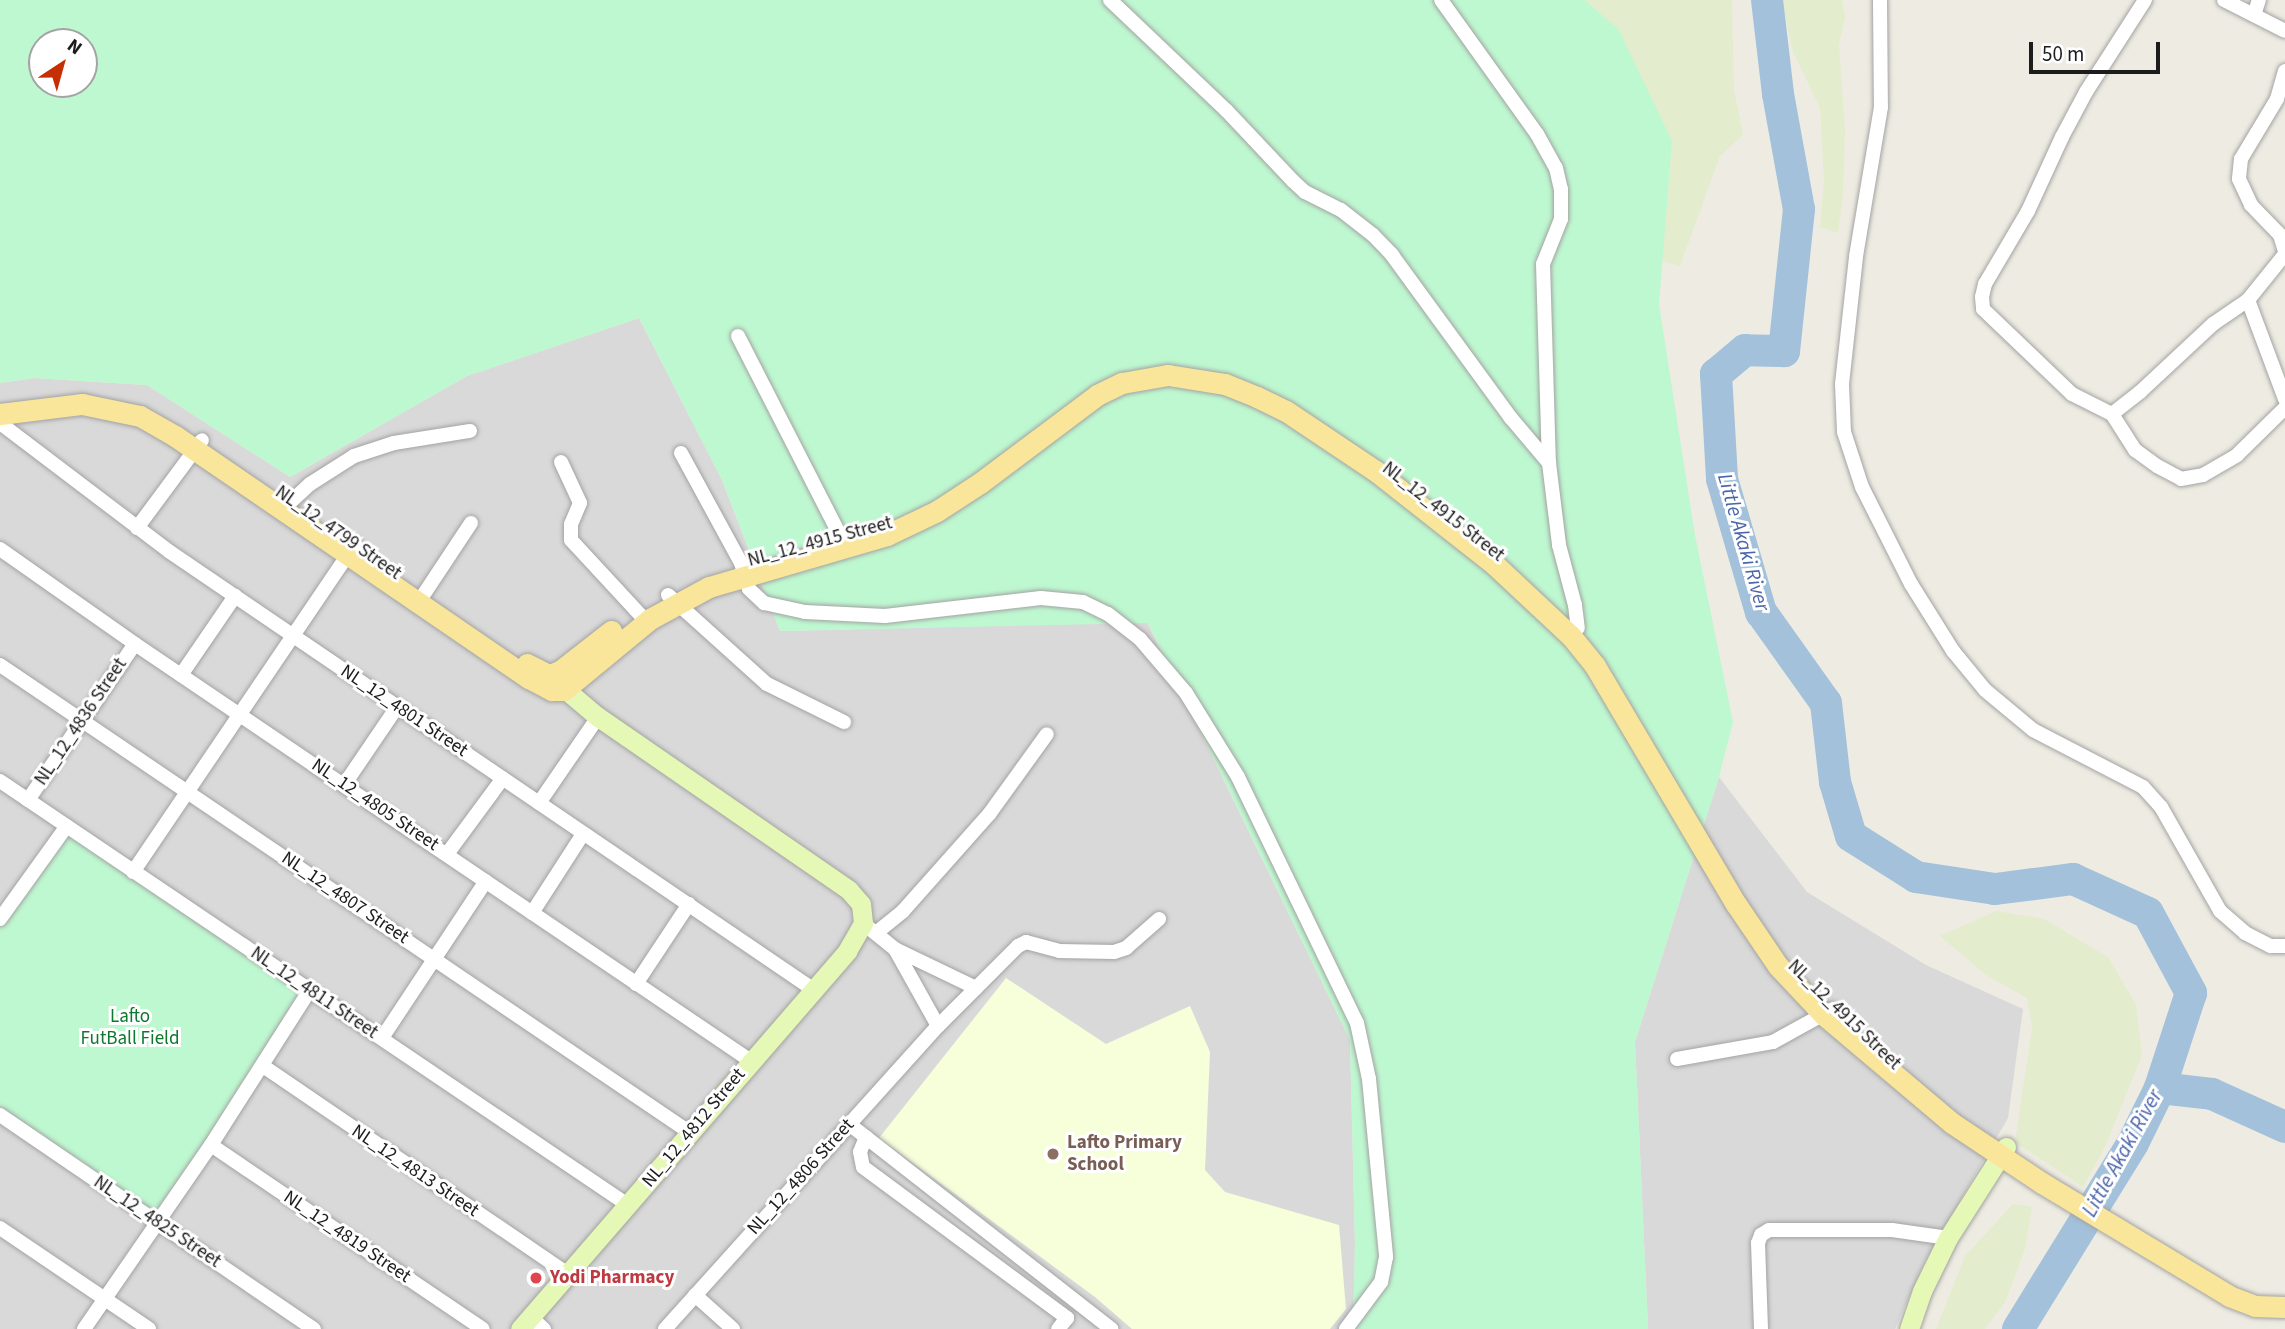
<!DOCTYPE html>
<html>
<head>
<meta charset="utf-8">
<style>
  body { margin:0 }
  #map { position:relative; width:2285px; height:1329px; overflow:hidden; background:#eeece2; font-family:"Source Sans 3",sans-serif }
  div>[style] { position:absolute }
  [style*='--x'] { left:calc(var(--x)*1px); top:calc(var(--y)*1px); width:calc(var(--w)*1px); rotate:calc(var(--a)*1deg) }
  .residential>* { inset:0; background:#dad9d9 }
  .education>* { inset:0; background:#f6feda }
  .farmland>* { inset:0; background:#e3eccd }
  .park>* { inset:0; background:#bef8d0 }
  .river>* { height:32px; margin:-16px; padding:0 16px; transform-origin:16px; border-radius:16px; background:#a3c1db }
  .roads { filter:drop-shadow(0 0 2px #a3a3a3) drop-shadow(0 0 2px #a3a3a3) }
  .street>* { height:14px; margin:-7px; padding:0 7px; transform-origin:7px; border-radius:7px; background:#fff }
  .secondary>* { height:19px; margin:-9.5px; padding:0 9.5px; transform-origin:9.5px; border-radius:9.5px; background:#e6f8b5 }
  .primary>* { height:21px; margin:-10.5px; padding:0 10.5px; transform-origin:10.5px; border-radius:10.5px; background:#fae69a }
  .dots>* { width:19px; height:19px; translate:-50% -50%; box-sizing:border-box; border:4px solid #fff; border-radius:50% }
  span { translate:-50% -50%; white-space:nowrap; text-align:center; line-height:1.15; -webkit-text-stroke:6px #fff; paint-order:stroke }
  .street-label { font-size:19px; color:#1c1c1c }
  .park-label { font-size:19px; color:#0d782e }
  .education-label { font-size:19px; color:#785e54; font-weight:700 }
  .left { translate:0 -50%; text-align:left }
  .health-label { font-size:19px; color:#be3a42; font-weight:700 }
  .water-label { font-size:21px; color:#4b65aa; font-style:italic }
  .north { position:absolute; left:28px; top:28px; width:70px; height:70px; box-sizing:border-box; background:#fff; border:2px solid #a4a4a4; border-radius:50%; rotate:36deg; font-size:19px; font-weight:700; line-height:28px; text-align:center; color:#1c1c1c }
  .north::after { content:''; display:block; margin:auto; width:24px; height:32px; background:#c52f03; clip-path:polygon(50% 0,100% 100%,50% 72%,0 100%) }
  .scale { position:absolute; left:2029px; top:42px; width:131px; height:32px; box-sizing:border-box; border:4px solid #1c1c1c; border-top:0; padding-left:9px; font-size:21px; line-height:24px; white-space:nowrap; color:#1c1c1c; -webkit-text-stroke:5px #fff; paint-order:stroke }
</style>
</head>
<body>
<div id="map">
  <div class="residential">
    <div style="clip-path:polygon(639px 318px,722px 480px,780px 631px,1147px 622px,1350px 1040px,1355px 1244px,1353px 1329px,0 1329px,0 383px,34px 378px,147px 385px,290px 477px,467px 376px)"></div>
    <div style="clip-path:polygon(1719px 777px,1807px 892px,1926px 965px,2023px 1009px,2008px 1118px,1926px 1259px,1895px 1329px,1648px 1329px,1635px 1042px)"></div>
  </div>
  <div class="education">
    <div style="clip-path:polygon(1006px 978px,1106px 1044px,1190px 1006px,1210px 1052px,1205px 1170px,1225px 1192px,1339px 1225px,1346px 1309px,1330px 1329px,1132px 1329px,1095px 1297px,879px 1138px)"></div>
  </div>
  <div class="farmland">
    <div style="clip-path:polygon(1584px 0,1732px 0,1734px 90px,1743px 135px,1720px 156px,1680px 266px,1662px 261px,1672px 141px)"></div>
    <div style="clip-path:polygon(1782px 0,1842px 0,1845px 17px,1839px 45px,1845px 130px,1843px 194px,1838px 233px,1820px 227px,1824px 181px,1820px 108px,1793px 52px)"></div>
    <div style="clip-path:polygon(1996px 911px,2044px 919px,2109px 958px,2136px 1005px,2142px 1055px,2105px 1147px,2083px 1187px,2015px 1142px,2032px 1028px,2027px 998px,1986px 975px,1940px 936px)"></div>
    <div style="clip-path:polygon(2013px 1204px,2032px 1207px,2025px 1249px,2005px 1302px,1985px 1329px,1936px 1329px,1965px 1256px)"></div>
  </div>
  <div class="park">
    <div style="clip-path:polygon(evenodd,0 0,1585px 0,1619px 30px,1672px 141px,1659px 304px,1695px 535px,1733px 722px,1719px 777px,1635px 1042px,1648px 1329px,1353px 1329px,1355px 1244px,1350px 1040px,1148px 623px,780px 631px,722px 480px,639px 318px,467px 376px,290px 477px,147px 385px,34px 378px,0 383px,0 0,42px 42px,84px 42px,84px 84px,42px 84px,42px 42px)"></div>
    <div style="clip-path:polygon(68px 828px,307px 990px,158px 1223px,0 1119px,0 927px)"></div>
  </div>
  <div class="river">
    <div style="--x:1767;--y:0;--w:95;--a:83.3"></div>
    <div style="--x:1778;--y:94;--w:117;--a:79.7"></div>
    <div style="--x:1799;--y:209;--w:143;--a:96"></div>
    <div style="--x:1784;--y:351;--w:39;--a:-179"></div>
    <div style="--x:1745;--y:350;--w:38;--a:140"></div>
    <div style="--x:1716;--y:374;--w:105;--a:86.7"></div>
    <div style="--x:1722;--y:479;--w:139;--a:73.7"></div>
    <div style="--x:1761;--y:612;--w:112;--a:54.5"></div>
    <div style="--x:1826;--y:703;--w:80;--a:83.5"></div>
    <div style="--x:1835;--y:782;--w:56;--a:73.5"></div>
    <div style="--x:1851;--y:836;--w:77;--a:32.2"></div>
    <div style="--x:1916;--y:877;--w:80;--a:8.6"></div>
    <div style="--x:1995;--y:889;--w:79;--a:-7.3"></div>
    <div style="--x:2073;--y:879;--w:82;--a:24.4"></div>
    <div style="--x:2148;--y:913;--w:91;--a:61.7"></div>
    <div style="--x:2191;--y:993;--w:100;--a:108.1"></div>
    <div style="--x:2160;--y:1088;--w:61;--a:116.1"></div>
    <div style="--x:2133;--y:1143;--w:219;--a:121.7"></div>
    <div style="--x:2160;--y:1088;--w:52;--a:6.6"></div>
    <div style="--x:2212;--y:1094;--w:80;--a:24.3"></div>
  </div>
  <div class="roads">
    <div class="street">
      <div style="--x:1110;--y:0;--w:160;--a:43.5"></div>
      <div style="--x:1226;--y:110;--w:98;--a:46.7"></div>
      <div style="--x:1293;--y:181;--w:16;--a:43"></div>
      <div style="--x:1305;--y:192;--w:40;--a:26.6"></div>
      <div style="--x:1341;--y:210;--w:41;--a:38"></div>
      <div style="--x:1373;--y:235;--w:28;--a:46"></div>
      <div style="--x:1392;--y:255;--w:202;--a:53.9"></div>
      <div style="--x:1511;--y:418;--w:59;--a:49.8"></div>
      <div style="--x:1441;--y:0;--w:165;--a:54.4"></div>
      <div style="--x:1537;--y:134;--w:39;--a:61"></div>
      <div style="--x:1556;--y:168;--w:22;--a:77"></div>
      <div style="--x:1561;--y:189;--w:30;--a:90"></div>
      <div style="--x:1561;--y:219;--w:48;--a:111.8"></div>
      <div style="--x:1543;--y:264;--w:199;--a:88.3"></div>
      <div style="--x:1549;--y:463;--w:83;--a:83"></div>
      <div style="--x:1559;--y:545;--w:62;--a:75.1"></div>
      <div style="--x:1575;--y:605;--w:23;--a:83"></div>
      <div style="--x:1880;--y:0;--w:107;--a:89.5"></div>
      <div style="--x:1881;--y:107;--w:152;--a:99.5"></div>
      <div style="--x:1856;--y:257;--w:128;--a:96.3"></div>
      <div style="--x:1842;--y:384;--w:48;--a:87.6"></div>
      <div style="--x:1844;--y:432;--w:58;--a:71.9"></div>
      <div style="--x:1862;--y:487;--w:109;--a:63.2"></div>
      <div style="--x:1911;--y:584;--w:79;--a:57.9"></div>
      <div style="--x:1953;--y:651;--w:50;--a:50.6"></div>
      <div style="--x:1985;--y:690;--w:62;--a:39.8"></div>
      <div style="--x:2033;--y:730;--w:124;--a:27.4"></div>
      <div style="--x:2143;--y:787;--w:27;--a:48"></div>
      <div style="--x:2161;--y:807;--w:120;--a:60.4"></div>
      <div style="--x:2220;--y:911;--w:33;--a:41"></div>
      <div style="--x:2245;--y:933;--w:29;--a:27"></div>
      <div style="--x:2271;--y:946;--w:14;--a:0"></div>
      <div style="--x:2145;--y:0;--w:109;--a:122.7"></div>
      <div style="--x:2086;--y:92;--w:51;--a:118.1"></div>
      <div style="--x:2062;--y:137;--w:81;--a:114.7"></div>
      <div style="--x:2028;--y:211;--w:85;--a:120.5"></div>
      <div style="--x:1985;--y:284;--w:13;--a:103"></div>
      <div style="--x:1982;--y:297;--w:12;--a:85"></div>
      <div style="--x:1983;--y:309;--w:123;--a:43.7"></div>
      <div style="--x:2072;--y:394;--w:45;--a:26.6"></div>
      <div style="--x:2112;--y:414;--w:43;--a:57.4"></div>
      <div style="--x:2135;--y:450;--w:27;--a:36"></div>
      <div style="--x:2157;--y:466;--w:27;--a:28"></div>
      <div style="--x:2181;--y:479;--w:22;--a:-10"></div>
      <div style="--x:2203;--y:475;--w:39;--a:-30"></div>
      <div style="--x:2237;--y:455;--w:67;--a:-44.4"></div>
      <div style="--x:2224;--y:0;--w:68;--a:26.9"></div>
      <div style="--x:2254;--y:15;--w:16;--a:-72"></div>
      <div style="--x:2285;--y:71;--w:29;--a:106"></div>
      <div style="--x:2277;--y:99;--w:70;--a:121"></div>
      <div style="--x:2241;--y:159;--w:20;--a:96"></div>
      <div style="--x:2239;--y:179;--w:29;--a:65"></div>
      <div style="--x:2251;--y:205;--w:42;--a:46"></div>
      <div style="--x:2280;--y:235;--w:17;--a:73"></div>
      <div style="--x:2248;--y:300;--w:106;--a:69.5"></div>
      <div style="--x:738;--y:336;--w:228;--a:62.9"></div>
      <div style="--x:2112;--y:414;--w:36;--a:-38"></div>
      <div style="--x:2140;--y:392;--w:100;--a:-43"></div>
      <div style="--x:2213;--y:324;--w:42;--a:-34.4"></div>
      <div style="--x:2248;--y:300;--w:59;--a:-51.2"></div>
      <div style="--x:0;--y:423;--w:213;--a:37.2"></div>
      <div style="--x:170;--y:552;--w:779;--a:34.22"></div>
      <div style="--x:681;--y:453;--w:125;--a:61.4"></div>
      <div style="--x:741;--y:563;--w:27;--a:73"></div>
      <div style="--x:749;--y:589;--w:21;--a:43"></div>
      <div style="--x:764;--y:603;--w:42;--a:12.4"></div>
      <div style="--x:805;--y:612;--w:80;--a:2.9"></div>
      <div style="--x:885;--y:616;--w:157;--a:-6.6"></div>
      <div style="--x:1041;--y:598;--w:42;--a:5.4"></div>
      <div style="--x:1083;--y:602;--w:28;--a:26"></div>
      <div style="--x:1108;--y:614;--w:41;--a:38"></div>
      <div style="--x:1140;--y:639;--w:71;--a:49.6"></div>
      <div style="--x:1186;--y:693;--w:99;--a:58.2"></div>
      <div style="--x:1238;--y:777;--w:273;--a:64.2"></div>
      <div style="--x:1357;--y:1023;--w:57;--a:77.9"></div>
      <div style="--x:1369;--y:1079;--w:179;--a:84.5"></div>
      <div style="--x:1386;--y:1257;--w:25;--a:101"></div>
      <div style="--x:1381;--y:1282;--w:59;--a:126.7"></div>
      <div style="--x:561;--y:462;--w:45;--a:65.1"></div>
      <div style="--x:580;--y:503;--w:23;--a:113"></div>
      <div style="--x:571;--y:524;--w:16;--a:90"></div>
      <div style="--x:571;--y:540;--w:112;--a:47.2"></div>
      <div style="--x:283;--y:509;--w:37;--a:-43"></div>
      <div style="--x:310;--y:484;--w:52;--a:-32.5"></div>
      <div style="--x:354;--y:456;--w:42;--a:-18"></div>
      <div style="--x:394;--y:443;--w:77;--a:-9"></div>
      <div style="--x:137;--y:528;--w:109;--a:-53.5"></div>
      <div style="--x:0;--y:549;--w:165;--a:35.1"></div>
      <div style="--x:135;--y:644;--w:744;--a:34.1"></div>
      <div style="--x:668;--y:595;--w:133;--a:42"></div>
      <div style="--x:767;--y:684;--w:86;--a:26.3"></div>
      <div style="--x:418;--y:603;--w:96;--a:-56.5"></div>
      <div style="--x:0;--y:665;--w:832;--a:34.13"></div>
      <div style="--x:181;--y:675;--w:96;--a:-55.6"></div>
      <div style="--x:0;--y:781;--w:758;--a:34.03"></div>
      <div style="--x:344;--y:785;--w:94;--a:-55.8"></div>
      <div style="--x:28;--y:800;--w:189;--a:-55.6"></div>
      <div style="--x:539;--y:803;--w:104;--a:-55.5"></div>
      <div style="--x:447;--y:854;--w:94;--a:-53.6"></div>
      <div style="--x:133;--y:872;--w:396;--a:-55.9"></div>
      <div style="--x:532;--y:913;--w:94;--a:-57.2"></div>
      <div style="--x:0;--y:919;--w:113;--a:-54.3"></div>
      <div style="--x:869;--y:928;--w:33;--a:39"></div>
      <div style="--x:895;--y:949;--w:88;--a:60.8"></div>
      <div style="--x:876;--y:933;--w:35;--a:-39"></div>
      <div style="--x:903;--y:911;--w:131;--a:-48.4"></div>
      <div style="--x:990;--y:813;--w:97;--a:-54.2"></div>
      <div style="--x:895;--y:949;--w:90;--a:25.7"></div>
      <div style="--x:636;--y:984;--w:96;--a:-56.5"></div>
      <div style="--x:382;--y:1038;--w:188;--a:-56.5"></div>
      <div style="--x:1677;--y:1059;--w:97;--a:-10"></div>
      <div style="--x:1773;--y:1042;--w:68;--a:-28.8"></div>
      <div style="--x:263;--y:1066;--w:369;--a:34.3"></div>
      <div style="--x:0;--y:1115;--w:380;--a:34.3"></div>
      <div style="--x:849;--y:1124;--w:333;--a:38"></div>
      <div style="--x:866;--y:1137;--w:16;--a:112"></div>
      <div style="--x:860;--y:1152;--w:15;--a:79"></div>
      <div style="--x:863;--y:1167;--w:254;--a:36.5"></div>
      <div style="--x:1067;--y:1318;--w:14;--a:129"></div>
      <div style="--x:211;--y:1145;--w:328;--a:34.1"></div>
      <div style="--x:0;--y:1228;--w:180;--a:34.1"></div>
      <div style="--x:695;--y:1295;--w:51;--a:41.8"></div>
      <div style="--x:531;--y:1317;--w:18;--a:43"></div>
      <div style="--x:84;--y:1329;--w:224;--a:-55.4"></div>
      <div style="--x:211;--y:1145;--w:183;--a:-57.5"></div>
      <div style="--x:665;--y:1329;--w:408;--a:-48"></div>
      <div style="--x:938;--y:1026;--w:113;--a:-45"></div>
      <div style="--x:1018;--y:946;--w:9;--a:-27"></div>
      <div style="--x:1026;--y:942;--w:34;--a:15"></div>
      <div style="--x:1059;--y:951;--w:55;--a:1"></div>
      <div style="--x:1114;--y:952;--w:13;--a:-18"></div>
      <div style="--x:1126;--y:948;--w:44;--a:-41.3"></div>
      <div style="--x:1761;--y:1329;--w:86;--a:-92"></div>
      <div style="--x:1758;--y:1243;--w:9;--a:-69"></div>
      <div style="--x:1761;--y:1235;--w:9;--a:-32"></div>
      <div style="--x:1769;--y:1230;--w:123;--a:0"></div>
      <div style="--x:1892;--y:1230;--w:57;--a:8.1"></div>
    </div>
    <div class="secondary">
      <div style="--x:520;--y:1329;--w:500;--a:-49.1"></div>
      <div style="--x:847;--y:951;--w:32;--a:-60"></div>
      <div style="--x:863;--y:923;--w:19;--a:-96"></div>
      <div style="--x:861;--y:904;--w:18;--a:-131"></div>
      <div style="--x:849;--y:890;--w:305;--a:-145.4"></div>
      <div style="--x:598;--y:717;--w:59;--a:-139.8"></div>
      <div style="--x:1909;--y:1329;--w:40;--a:-71.1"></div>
      <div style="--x:1922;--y:1291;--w:59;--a:-63.9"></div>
      <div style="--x:1948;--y:1238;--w:108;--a:-57.5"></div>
    </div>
    <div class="primary">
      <div style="--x:0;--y:414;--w:83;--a:-7"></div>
      <div style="--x:82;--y:404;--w:59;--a:11.7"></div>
      <div style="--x:140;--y:416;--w:40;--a:29.7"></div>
      <div style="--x:175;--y:436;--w:429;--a:34.4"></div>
      <div style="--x:529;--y:678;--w:26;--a:28"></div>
      <div style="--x:552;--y:690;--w:12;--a:0"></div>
      <div style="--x:564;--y:690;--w:112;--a:-39.5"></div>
      <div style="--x:650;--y:619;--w:67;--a:-28.5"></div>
      <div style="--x:709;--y:587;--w:185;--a:-16.3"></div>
      <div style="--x:887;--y:535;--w:55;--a:-25.6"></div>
      <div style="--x:937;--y:511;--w:51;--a:-33.1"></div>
      <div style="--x:980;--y:483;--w:146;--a:-36.9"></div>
      <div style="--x:1097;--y:395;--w:28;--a:-26"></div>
      <div style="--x:1122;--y:383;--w:47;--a:-9.9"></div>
      <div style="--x:1168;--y:375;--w:58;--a:9"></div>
      <div style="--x:1225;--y:384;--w:35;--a:22"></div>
      <div style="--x:1257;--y:397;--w:32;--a:26"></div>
      <div style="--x:1286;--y:411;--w:110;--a:33.8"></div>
      <div style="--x:1377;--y:472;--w:150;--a:38.2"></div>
      <div style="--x:1495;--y:565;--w:104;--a:43.1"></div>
      <div style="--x:1571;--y:636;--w:38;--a:51"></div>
      <div style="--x:1595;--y:666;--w:277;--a:59.4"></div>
      <div style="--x:1736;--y:904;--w:75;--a:55.9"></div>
      <div style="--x:1778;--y:966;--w:67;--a:46.8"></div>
      <div style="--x:1824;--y:1015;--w:167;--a:40.2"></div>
      <div style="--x:1952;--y:1123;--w:108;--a:33.7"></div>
      <div style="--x:2042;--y:1183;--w:218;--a:31.1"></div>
      <div style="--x:2229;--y:1296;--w:28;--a:21"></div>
      <div style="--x:2255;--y:1306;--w:30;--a:2"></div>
      <div style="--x:527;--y:664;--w:25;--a:27"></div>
      <div style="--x:549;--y:675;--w:12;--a:-20"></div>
      <div style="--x:560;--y:671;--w:65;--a:-38.1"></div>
    </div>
  </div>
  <div class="dots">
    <div style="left:1053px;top:1154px;background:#8d6e63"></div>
    <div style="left:536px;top:1278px;background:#e0444e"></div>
  </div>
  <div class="street-label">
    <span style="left:1443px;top:512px;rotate:38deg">NL_12_4915 Street</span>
    <span style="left:338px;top:533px;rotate:35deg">NL_12_4799 Street</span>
    <span style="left:820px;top:542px;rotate:-15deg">NL_12_4915 Street</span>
    <span style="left:404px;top:711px;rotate:34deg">NL_12_4801 Street</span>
    <span style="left:81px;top:722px;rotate:-56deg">NL_12_4836 Street</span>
    <span style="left:375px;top:805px;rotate:34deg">NL_12_4805 Street</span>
    <span style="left:345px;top:898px;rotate:34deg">NL_12_4807 Street</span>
    <span style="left:314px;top:993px;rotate:34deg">NL_12_4811 Street</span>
    <span style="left:1844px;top:1015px;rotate:44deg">NL_12_4915 Street</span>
    <span style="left:694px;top:1128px;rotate:-50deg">NL_12_4812 Street</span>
    <span style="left:415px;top:1171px;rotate:34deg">NL_12_4813 Street</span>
    <span style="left:801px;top:1177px;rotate:-48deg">NL_12_4806 Street</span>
    <span style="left:157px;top:1222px;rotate:34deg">NL_12_4825 Street</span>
    <span style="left:347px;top:1237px;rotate:34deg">NL_12_4819 Street</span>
  </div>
  <div class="park-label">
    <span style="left:130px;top:1028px">Lafto<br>FutBall Field</span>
  </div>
  <div class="education-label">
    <span class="left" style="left:1067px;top:1154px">Lafto Primary<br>School</span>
  </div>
  <div class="health-label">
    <span class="left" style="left:550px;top:1278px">Yodi Pharmacy</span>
  </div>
  <div class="water-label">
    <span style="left:1744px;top:542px;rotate:74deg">Little Akaki River</span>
    <span style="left:2122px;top:1153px;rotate:-61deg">Little Akaki River</span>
  </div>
  <div class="north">N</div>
  <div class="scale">50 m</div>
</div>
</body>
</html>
